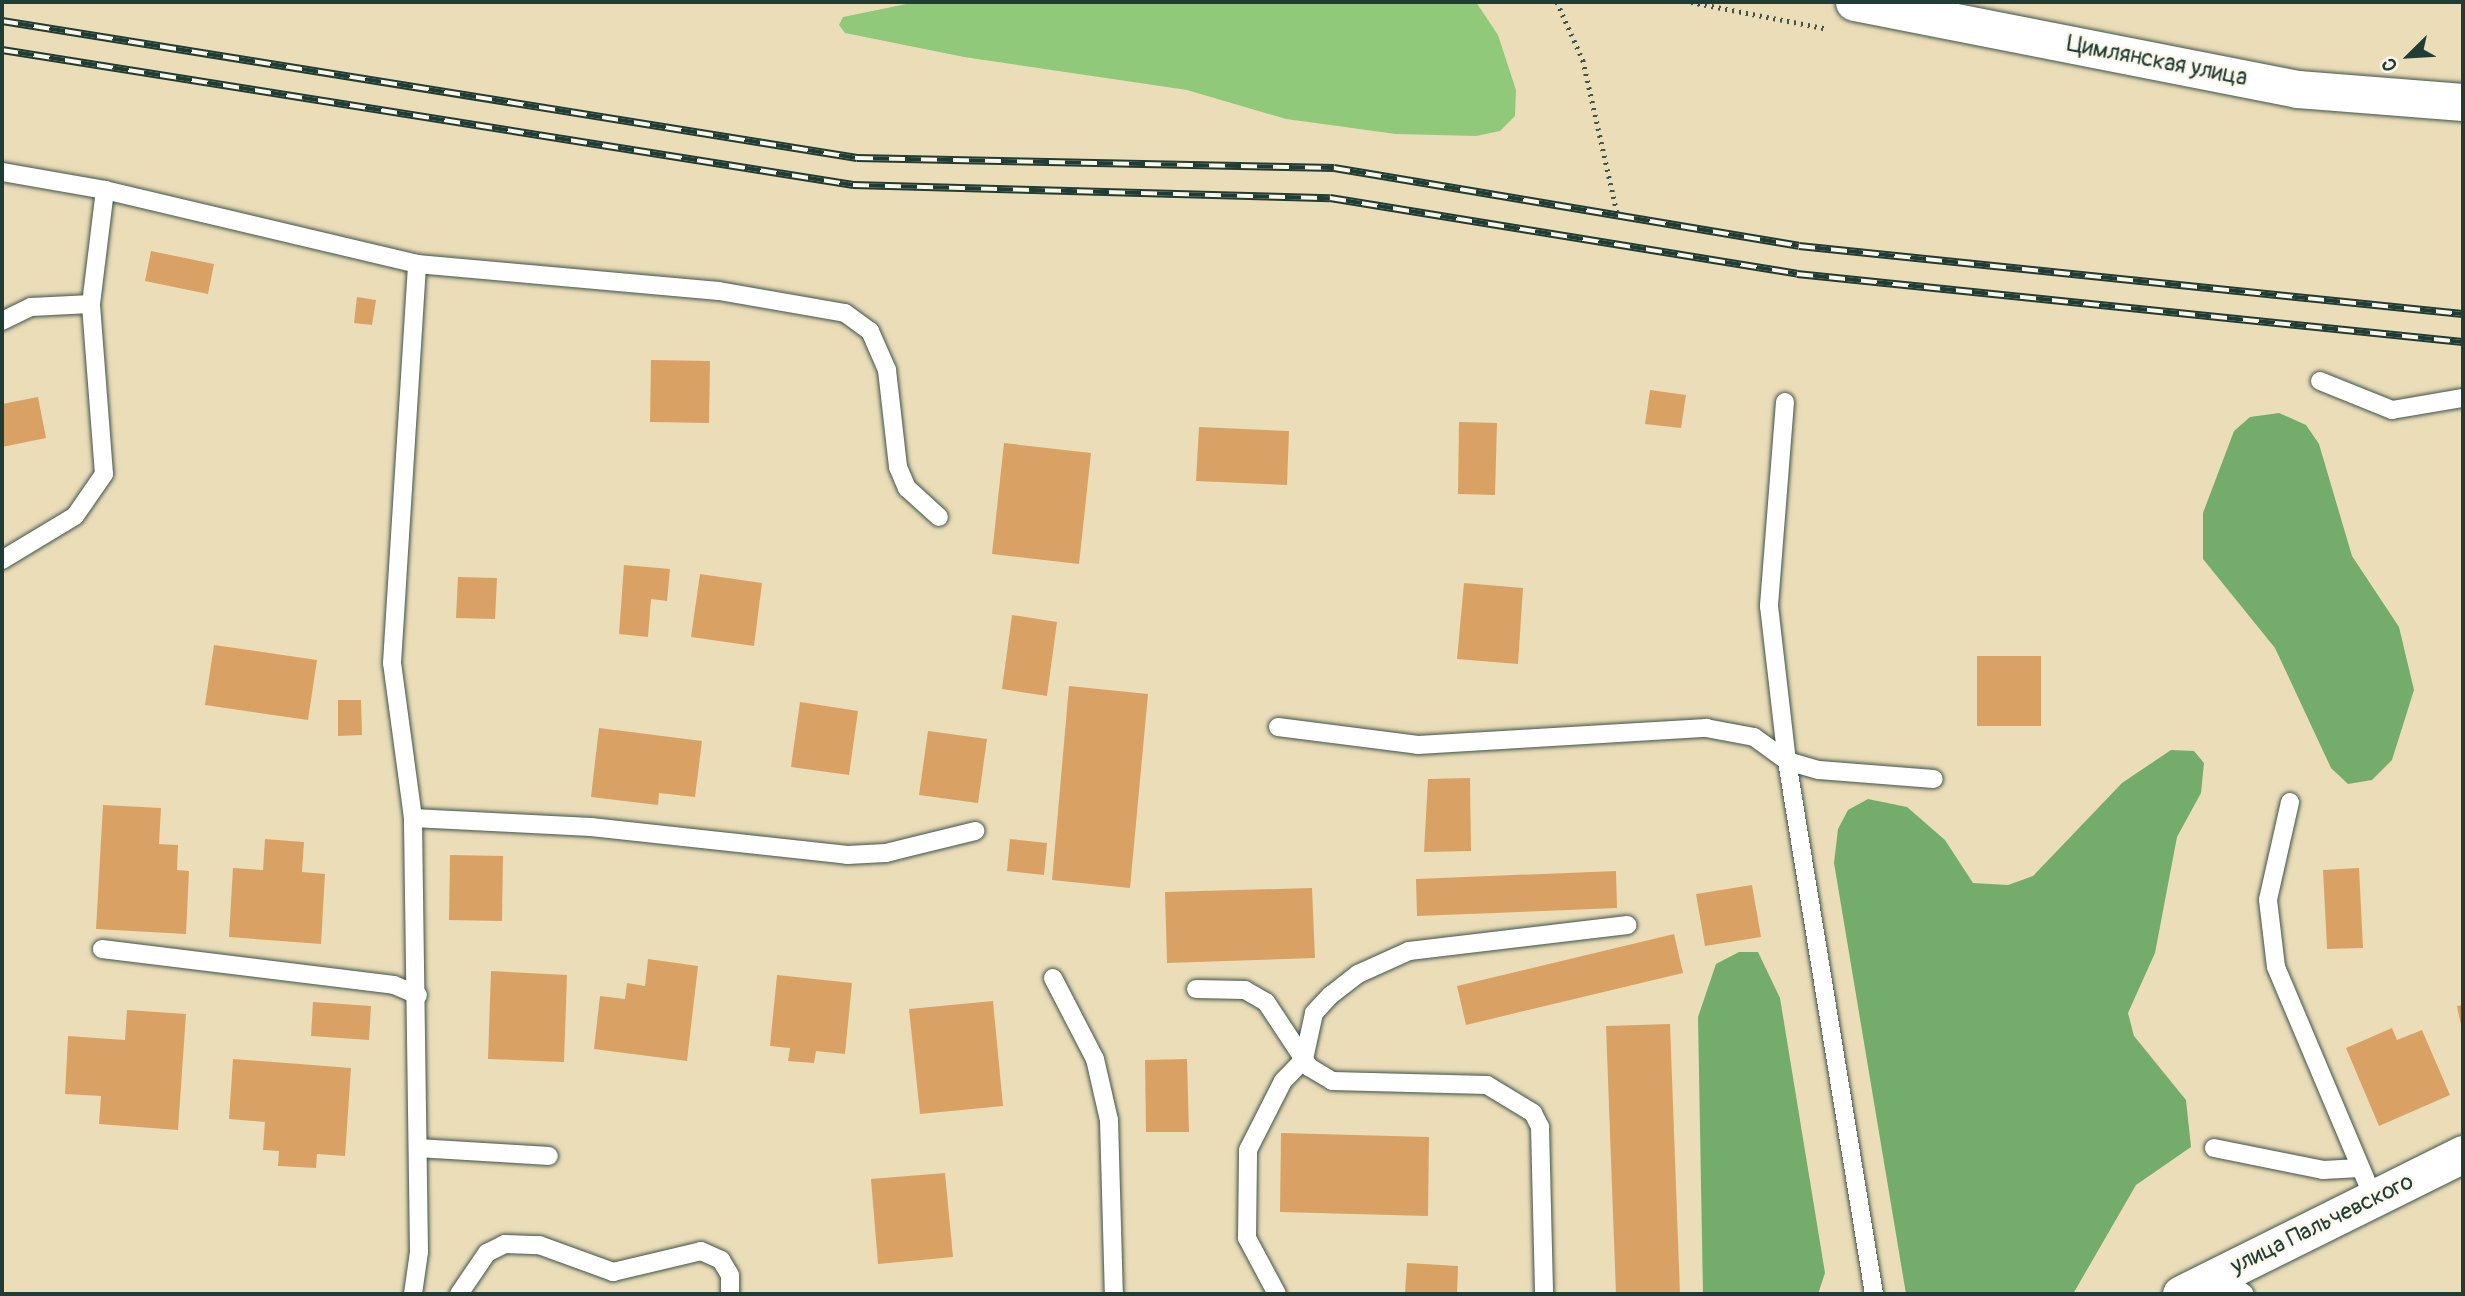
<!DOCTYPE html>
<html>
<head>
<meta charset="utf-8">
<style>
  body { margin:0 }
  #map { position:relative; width:2465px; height:1296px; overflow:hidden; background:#ecddb9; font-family:Pangolin,sans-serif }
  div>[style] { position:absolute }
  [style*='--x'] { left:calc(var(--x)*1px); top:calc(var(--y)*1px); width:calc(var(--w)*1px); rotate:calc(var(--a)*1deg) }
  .green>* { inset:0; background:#91c97b }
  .forest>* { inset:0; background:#74ad6b }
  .building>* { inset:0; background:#d9a264 }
  .path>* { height:4.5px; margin-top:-2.25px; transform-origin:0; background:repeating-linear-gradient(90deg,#3e5548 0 2px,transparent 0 7px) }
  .roads { filter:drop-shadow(0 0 2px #3e5548) drop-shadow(0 0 2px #3e5548) }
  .service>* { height:18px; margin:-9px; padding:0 9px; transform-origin:9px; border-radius:9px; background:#fff }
  .minor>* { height:37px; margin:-18.5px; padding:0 18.5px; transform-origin:18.5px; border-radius:18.5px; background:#fff }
  .rail>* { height:8px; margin-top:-4px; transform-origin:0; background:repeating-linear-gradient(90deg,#fbf7ec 0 16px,#1f3d34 0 32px); box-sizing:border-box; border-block:2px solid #1f3d34 }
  span { translate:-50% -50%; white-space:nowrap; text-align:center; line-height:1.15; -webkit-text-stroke:5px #fbf7ec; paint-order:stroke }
  .street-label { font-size:23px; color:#1f3d34 }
  .frame { position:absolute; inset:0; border:4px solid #1f3d34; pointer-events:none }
  .north { position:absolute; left:2374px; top:21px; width:70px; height:70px; -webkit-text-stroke:5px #fbf7ec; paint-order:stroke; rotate:246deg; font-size:19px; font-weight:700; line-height:28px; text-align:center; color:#1f3d34 }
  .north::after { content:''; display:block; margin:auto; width:24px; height:32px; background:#1f3d34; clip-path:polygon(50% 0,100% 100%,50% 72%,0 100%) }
</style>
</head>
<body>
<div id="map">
  <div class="green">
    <div style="clip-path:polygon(916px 2px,1476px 2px,1498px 35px,1516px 90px,1515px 116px,1500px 131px,1476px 136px,1396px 134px,1286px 119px,1187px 90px,964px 57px,845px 33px,839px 25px,843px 17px)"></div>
  </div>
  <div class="forest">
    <div style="clip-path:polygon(2279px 413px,2306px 425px,2319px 444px,2352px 556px,2399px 627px,2414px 690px,2392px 760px,2372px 780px,2348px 784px,2331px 768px,2275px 648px,2203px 559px,2203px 513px,2234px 431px,2250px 417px)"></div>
    <div style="clip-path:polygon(2171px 750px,2194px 751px,2204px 763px,2201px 793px,2177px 837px,2155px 953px,2128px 1013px,2134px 1036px,2186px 1100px,2191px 1147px,2136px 1185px,2073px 1294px,1906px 1294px,1834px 863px,1838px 829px,1848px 810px,1868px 799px,1907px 807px,1945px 840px,1973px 883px,2008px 885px,2033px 876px,2122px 783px)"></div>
    <div style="clip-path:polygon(1739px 952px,1758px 952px,1780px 998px,1825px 1273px,1818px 1294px,1703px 1294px,1698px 1017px,1716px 964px)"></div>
  </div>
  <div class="building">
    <div style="clip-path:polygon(151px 251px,214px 264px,208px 294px,145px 281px)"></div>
    <div style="clip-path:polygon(357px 297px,376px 300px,372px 325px,354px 323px)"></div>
    <div style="clip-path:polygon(651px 360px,710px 361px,709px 423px,650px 422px)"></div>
    <div style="clip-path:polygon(1650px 390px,1686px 395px,1681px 428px,1645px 424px)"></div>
    <div style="clip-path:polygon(38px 397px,46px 438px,2px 447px,2px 404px)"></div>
    <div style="clip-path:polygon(1459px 422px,1497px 423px,1495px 495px,1458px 494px)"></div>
    <div style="clip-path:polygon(1199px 427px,1289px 431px,1287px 485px,1196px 481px)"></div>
    <div style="clip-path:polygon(1004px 443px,1091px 453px,1079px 564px,992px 554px)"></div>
    <div style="clip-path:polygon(624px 565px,670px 569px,667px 601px,651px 599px,648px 637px,619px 634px)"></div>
    <div style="clip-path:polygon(700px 574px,762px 583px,754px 646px,691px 637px)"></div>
    <div style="clip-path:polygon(458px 577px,497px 578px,495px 619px,456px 618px)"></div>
    <div style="clip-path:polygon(1464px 583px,1523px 588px,1518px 664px,1457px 659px)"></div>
    <div style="clip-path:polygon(1012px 615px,1057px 622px,1047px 696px,1002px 689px)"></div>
    <div style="clip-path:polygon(214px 645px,317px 660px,308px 720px,205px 705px)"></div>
    <div style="clip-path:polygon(1977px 656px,2041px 656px,2041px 726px,1977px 726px)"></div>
    <div style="clip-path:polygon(1069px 686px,1148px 694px,1130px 888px,1052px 880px)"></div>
    <div style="clip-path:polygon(338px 700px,361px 700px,362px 735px,338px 736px)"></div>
    <div style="clip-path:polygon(800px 702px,858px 711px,849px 775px,791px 767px)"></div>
    <div style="clip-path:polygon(599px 728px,702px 741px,695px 797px,659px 793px,658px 805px,591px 797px)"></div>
    <div style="clip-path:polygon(928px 731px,987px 739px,978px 803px,919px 795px)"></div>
    <div style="clip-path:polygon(1470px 778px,1471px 851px,1424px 852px,1428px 779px)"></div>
    <div style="clip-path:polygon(103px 805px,161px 808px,159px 844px,178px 845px,177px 870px,189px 871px,186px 934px,96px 929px)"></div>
    <div style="clip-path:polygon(265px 839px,304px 842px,302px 872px,325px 874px,321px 944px,229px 937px,233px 868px,263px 870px)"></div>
    <div style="clip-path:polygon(1010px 839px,1047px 843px,1044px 875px,1007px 871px)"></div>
    <div style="clip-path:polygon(450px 855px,503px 856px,502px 921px,449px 920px)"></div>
    <div style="clip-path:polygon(2359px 868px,2363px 948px,2327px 949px,2323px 870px)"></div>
    <div style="clip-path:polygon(1616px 871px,1617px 908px,1417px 916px,1416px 879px)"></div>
    <div style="clip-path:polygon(1752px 885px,1761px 937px,1705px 946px,1696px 894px)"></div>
    <div style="clip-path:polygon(1312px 888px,1315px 958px,1167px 963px,1165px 892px)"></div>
    <div style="clip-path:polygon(1674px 934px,1683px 973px,1466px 1025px,1457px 986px)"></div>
    <div style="clip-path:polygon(648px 959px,698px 966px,687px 1061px,594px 1049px,600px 996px,625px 999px,627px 983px,645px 986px)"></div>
    <div style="clip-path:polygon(491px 971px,567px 975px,564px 1062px,488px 1059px)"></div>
    <div style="clip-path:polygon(777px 975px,852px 983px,845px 1054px,816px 1051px,814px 1063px,788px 1061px,790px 1048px,770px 1046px)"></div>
    <div style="clip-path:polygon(993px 1001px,1003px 1106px,920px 1114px,909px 1009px)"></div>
    <div style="clip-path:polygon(313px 1002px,371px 1006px,369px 1040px,311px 1036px)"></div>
    <div style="clip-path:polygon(2463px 1005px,2463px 1030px,2462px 1030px,2457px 1006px)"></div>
    <div style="clip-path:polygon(127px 1010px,186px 1014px,178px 1130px,99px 1124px,101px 1096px,65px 1094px,68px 1036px,125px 1040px)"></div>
    <div style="clip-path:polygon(1670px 1024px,1680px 1294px,1616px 1294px,1606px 1026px)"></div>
    <div style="clip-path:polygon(2392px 1028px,2397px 1040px,2422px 1030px,2450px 1095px,2379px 1126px,2346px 1048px)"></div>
    <div style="clip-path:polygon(233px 1059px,351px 1068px,345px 1156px,317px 1154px,316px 1168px,278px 1166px,279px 1151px,263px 1150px,265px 1122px,229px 1119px)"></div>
    <div style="clip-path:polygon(1187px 1059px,1189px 1132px,1146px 1132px,1145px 1060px)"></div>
    <div style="clip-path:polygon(1281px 1133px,1429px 1137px,1428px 1216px,1280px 1212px)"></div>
    <div style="clip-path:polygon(945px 1173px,953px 1257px,878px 1264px,871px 1179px)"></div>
    <div style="clip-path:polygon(1407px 1263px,1458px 1266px,1457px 1294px,1405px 1294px)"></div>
  </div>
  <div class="path">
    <div style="--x:1557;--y:2;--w:64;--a:65.9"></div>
    <div style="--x:1583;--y:60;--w:160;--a:77.4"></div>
    <div style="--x:1691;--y:2;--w:136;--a:11.1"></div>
  </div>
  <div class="roads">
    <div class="service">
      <div style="--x:2;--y:172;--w:105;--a:9.9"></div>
      <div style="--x:105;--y:190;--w:321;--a:13.3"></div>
      <div style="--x:2;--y:321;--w:32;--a:-26"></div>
      <div style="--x:31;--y:307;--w:60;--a:-2.9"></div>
      <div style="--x:2320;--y:381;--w:78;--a:21.9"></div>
      <div style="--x:2392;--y:410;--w:72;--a:-9.6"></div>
      <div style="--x:1785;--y:402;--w:205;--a:94.5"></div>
      <div style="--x:1769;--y:606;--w:156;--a:83.4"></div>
      <div style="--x:1787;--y:761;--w:33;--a:16"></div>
      <div style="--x:1819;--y:770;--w:115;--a:4.5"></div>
      <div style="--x:2;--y:560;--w:85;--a:-31.1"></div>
      <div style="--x:75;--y:516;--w:51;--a:-55.4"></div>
      <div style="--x:104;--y:474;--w:170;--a:-94.4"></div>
      <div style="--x:91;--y:304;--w:115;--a:-83"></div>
      <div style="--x:1278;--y:727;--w:141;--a:7.3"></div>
      <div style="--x:1418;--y:745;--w:289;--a:-3.4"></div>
      <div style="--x:1706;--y:728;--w:49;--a:10.6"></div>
      <div style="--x:1754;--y:737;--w:41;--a:36"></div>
      <div style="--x:1787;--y:761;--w:540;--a:80.73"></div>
      <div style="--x:2290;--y:802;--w:100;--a:102.7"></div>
      <div style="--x:2268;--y:900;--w:67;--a:83.2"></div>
      <div style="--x:2276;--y:967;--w:252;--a:67.1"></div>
      <div style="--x:413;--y:818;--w:178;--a:2.9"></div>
      <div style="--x:591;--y:827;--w:258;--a:6.2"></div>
      <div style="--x:847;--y:855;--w:39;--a:-3"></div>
      <div style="--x:886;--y:853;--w:92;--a:-13.9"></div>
      <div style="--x:102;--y:949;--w:294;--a:7"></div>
      <div style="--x:394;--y:985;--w:26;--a:23"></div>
      <div style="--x:1053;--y:978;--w:91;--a:62.6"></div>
      <div style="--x:1095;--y:1059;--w:63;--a:77.1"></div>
      <div style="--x:1109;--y:1120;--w:174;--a:88.4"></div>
      <div style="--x:1196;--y:989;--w:49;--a:1.2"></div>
      <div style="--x:1245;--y:990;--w:24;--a:30"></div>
      <div style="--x:1266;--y:1002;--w:78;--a:56.5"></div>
      <div style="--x:1309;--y:1067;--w:27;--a:31"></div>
      <div style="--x:1332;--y:1081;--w:155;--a:1.5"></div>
      <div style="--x:1487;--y:1085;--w:54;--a:31.3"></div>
      <div style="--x:1533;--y:1113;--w:16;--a:63"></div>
      <div style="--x:1540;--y:1127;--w:167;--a:88.6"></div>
      <div style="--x:418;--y:1148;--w:131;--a:3.5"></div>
      <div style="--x:2214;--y:1148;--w:111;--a:11.4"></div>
      <div style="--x:2323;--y:1170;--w:37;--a:-3"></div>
      <div style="--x:2232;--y:1284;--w:16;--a:38"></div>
      <div style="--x:413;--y:1294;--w:42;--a:-81.9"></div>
      <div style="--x:419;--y:1252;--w:434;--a:-90.8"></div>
      <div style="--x:413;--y:818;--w:156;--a:-97.7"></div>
      <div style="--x:392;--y:663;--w:400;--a:-86.4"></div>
      <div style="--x:417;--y:264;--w:303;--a:5.1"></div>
      <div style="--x:719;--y:291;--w:128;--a:9.9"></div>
      <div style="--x:845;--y:313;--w:31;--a:36"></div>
      <div style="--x:870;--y:331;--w:43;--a:66.4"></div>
      <div style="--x:887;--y:370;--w:98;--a:83.5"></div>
      <div style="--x:898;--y:467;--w:23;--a:67"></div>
      <div style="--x:907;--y:488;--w:43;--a:42.2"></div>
      <div style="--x:459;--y:1294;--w:50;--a:-55.7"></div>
      <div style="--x:487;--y:1253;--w:20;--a:-27"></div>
      <div style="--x:505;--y:1244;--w:34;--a:2"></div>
      <div style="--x:539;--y:1245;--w:79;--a:20"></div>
      <div style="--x:613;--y:1272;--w:90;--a:-13.4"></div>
      <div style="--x:701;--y:1251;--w:22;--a:24"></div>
      <div style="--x:721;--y:1260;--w:17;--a:59"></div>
      <div style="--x:730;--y:1275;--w:19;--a:90"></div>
      <div style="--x:1277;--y:1294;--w:64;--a:-118.2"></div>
      <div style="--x:1247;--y:1238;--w:88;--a:-89.3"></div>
      <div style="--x:1248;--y:1150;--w:77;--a:-63.1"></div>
      <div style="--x:1283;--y:1081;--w:30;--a:-46"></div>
      <div style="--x:1304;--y:1059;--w:47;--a:-77.7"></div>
      <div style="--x:1314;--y:1013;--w:25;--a:-47"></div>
      <div style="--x:1331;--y:995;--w:34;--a:-38"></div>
      <div style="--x:1358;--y:974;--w:56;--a:-24.3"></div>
      <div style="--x:1409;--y:951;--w:220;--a:-6.8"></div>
    </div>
    <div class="minor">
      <div style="--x:1854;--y:2;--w:451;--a:11.1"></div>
      <div style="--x:2297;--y:89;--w:167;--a:4.5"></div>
      <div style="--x:2181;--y:1294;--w:315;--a:-26.4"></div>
    </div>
  </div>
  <div class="rail">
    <div style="--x:2;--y:21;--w:866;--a:9.1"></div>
    <div style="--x:857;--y:158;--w:477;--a:1.2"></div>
    <div style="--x:1334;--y:168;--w:471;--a:9.5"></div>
    <div style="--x:1799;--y:246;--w:667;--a:5.85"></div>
    <div style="--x:2;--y:50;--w:862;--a:9.01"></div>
    <div style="--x:853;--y:185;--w:477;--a:1.6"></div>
    <div style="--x:1330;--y:198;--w:473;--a:9.2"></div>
    <div style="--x:1797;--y:274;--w:669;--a:5.83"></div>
  </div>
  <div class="street-label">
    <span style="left:2157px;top:61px;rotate:11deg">Цимлянская улица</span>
    <span style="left:2322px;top:1224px;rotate:-26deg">улица Пальчевского</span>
  </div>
  <div class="frame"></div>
  <div class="north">С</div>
</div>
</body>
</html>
